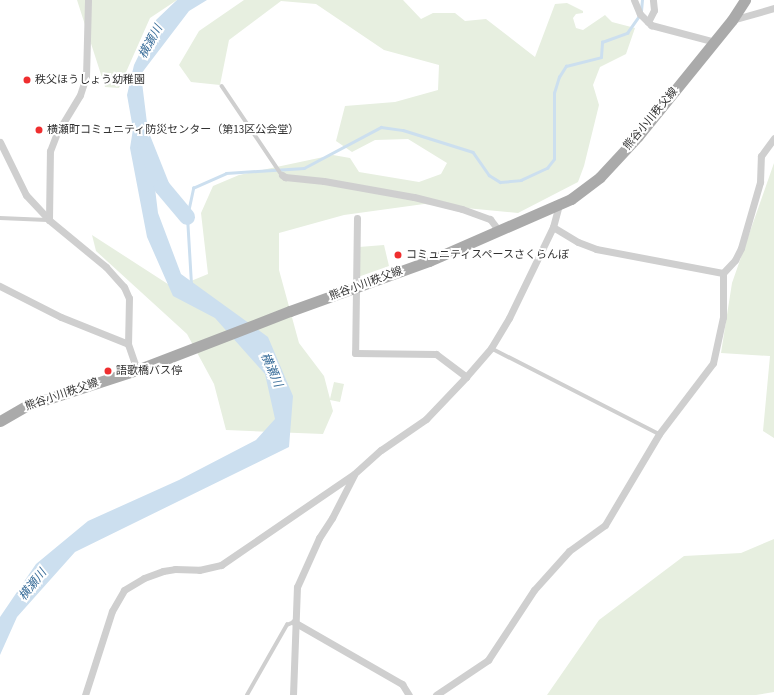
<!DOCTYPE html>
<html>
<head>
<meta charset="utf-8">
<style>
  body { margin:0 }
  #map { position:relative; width:774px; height:695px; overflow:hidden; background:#fff; font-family:"Source Sans 3","Noto Sans JP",sans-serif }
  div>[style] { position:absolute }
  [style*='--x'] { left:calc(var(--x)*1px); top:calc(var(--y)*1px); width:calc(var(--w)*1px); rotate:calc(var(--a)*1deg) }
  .green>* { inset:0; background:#e7efe0 }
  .water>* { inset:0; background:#ccdfef }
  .stream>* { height:2.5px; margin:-1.25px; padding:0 1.25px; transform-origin:1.25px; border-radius:1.25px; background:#ccdfef }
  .river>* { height:16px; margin:-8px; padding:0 8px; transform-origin:8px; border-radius:8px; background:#ccdfef }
  .lane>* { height:3.5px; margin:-1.75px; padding:0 1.75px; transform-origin:1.75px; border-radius:1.75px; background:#cfcfcf }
  .street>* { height:7px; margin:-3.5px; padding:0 3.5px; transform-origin:3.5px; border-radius:3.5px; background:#cfcfcf }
  .primary>* { height:11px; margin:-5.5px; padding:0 5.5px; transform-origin:5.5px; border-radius:5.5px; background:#aaa }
  .dots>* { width:11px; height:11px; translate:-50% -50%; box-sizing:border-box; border:2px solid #fff; border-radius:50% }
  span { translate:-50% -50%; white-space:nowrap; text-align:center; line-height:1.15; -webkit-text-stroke:4px #fff; paint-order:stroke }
  .poi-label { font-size:11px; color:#323232 }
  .left { translate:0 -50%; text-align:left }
  .street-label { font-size:11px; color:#323232 }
  .water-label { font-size:12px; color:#3a6e9a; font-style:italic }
</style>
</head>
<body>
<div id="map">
  <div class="green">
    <div style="clip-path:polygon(77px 0,177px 0,150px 18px,119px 88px,105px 87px)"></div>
    <div style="clip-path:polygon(244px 0,403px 0,421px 19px,433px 13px,455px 13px,465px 21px,486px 19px,535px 57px,555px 4px,567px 3px,583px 11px,583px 13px,576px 14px,573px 18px,576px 28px,583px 30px,605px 15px,612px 22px,635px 28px,626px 54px,600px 67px,593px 85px,599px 105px,584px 166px,578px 182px,518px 213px,424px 204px,344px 215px,279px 233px,279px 270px,299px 343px,324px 376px,330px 399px,334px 382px,344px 384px,340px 402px,330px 400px,333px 411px,323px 434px,226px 430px,214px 384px,187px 334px,96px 251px,92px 235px,174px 288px,208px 274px,201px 213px,213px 186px,239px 175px,333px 155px,350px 158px,359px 172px,419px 182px,441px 174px,447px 163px,408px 139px,375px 140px,352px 152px,336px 141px,345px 106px,395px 102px,438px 90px,439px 65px,384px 50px,316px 4px,281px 1px,229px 40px,220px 85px,191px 82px,179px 65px,199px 31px)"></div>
    <div style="clip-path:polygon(774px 163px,774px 438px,763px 431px,770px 356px,721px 353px,732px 283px)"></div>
    <div style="clip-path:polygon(384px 245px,389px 266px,358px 277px,359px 247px)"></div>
    <div style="clip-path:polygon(774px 539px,774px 692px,756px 695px,547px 695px,599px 620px,684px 556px,741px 553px)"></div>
  </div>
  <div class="water">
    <div style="clip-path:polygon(177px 0,207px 0,189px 11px,141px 74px,158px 213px,181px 274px,268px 337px,293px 396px,289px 447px,75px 552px,17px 617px,0 655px,0 617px,36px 564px,88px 521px,179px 480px,256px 440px,275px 419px,265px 374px,215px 318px,173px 296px,147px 237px,130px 148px,133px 129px,127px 95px,134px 65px,156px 20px)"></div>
  </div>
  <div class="stream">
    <div style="--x:641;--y:11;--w:11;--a:-85"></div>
    <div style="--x:191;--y:284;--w:67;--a:-93.4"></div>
    <div style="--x:187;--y:217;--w:30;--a:-78"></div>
    <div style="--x:193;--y:188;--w:36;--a:-24"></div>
    <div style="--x:226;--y:173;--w:78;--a:-3.7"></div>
    <div style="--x:304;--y:168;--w:87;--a:-28"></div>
    <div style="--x:381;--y:127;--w:22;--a:8"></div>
    <div style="--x:403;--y:130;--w:73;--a:17.4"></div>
    <div style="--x:473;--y:152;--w:28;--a:55"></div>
    <div style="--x:489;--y:175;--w:13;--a:32"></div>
    <div style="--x:500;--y:182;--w:21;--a:-5"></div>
    <div style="--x:521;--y:180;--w:29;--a:-25"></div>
    <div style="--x:547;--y:168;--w:11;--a:-52"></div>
    <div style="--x:554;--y:159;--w:66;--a:-90"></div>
    <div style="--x:554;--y:93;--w:17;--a:-73"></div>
    <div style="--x:559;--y:77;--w:13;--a:-58"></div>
    <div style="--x:566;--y:66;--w:36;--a:-14"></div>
    <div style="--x:601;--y:57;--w:15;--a:-86"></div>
    <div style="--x:602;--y:42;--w:27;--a:-20"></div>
    <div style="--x:627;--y:33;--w:21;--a:-55"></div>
  </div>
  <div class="river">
    <div style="--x:142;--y:137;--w:54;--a:68.2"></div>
    <div style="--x:162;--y:187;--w:39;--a:50"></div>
  </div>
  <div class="lane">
    <div style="--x:222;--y:86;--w:107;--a:56"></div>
    <div style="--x:0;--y:218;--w:47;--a:2.4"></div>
    <div style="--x:491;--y:348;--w:189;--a:27.1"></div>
    <div style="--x:247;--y:695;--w:81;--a:-60.3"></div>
    <div style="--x:287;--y:625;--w:8;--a:-23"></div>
  </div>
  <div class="street">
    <div style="--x:634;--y:0;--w:15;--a:67"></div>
    <div style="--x:640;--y:14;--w:16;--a:45"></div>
    <div style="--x:651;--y:25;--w:66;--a:14.9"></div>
    <div style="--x:732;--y:20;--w:44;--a:-15.9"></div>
    <div style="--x:648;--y:22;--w:13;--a:-63"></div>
    <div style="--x:654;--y:10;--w:10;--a:-96"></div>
    <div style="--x:0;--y:142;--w:59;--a:63.9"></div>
    <div style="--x:26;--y:195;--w:34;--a:47"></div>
    <div style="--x:49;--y:220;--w:74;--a:39.5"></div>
    <div style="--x:106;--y:267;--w:27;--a:48"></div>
    <div style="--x:124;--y:287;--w:12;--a:66"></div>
    <div style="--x:129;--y:298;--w:46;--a:91.2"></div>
    <div style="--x:128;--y:344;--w:28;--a:71"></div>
    <div style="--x:282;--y:175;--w:4;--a:34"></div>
    <div style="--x:285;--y:177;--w:39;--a:6"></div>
    <div style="--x:324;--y:181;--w:91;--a:10.1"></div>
    <div style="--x:414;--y:197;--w:49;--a:14"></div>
    <div style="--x:462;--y:209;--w:30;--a:20"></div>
    <div style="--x:490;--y:219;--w:15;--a:53"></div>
    <div style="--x:357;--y:218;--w:135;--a:90.8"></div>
    <div style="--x:355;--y:353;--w:81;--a:0.7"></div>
    <div style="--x:436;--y:354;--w:38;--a:37"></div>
    <div style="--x:49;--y:220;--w:69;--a:-89.2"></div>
    <div style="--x:50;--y:151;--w:19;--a:-69"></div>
    <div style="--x:57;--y:133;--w:44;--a:-58.8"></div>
    <div style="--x:80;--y:95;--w:19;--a:-72"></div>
    <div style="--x:86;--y:77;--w:77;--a:-88.5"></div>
    <div style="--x:553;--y:227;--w:29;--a:31"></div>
    <div style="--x:578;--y:242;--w:19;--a:21"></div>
    <div style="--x:596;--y:249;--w:129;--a:10.7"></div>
    <div style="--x:0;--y:286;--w:68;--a:26.9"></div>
    <div style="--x:61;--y:317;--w:72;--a:21.9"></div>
    <div style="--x:294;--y:622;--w:125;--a:29.9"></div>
    <div style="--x:402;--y:684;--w:13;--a:58"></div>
    <div style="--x:85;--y:695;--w:88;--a:-72.2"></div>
    <div style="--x:112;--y:611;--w:24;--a:-60"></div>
    <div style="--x:124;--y:590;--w:23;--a:-31"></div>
    <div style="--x:144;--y:578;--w:20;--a:-20"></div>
    <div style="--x:163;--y:571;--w:12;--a:-9"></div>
    <div style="--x:175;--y:569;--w:24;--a:2"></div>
    <div style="--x:199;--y:570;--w:23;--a:-13"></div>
    <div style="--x:221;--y:565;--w:161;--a:-34.4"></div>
    <div style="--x:354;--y:474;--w:36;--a:-42"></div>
    <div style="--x:381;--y:450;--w:55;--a:-34.6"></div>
    <div style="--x:426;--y:419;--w:58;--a:-46.4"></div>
    <div style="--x:466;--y:377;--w:38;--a:-49"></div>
    <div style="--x:491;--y:348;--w:35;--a:-59"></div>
    <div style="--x:509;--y:318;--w:101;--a:-64.2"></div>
    <div style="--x:553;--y:227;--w:24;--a:-75"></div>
    <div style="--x:293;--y:695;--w:108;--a:-87.9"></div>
    <div style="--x:297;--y:587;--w:54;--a:-65.8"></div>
    <div style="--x:319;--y:538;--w:24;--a:-57"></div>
    <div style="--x:332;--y:518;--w:48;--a:-62.9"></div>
    <div style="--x:436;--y:695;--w:63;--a:-33.9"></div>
    <div style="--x:488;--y:660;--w:84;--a:-56.7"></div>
    <div style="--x:534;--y:590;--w:52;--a:-48.1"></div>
    <div style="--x:569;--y:551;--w:44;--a:-35.8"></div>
    <div style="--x:605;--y:525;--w:106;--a:-59.3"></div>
    <div style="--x:659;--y:434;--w:89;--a:-52.7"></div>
    <div style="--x:713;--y:363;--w:47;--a:-77.7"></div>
    <div style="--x:723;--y:317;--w:44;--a:-90"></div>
    <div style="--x:723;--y:273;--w:18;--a:-47"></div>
    <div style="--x:735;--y:260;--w:13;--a:-63"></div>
    <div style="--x:741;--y:248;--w:69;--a:-73.9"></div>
    <div style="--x:760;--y:182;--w:26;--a:-88"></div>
    <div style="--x:761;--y:156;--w:22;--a:-54"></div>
  </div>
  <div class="primary">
    <div style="--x:0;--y:421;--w:30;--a:-30"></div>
    <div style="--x:26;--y:406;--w:117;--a:-18"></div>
    <div style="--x:137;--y:370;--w:164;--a:-21.1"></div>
    <div style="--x:290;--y:311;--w:148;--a:-19.8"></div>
    <div style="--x:429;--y:261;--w:155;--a:-23.6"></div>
    <div style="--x:571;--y:199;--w:36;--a:-37"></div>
    <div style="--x:600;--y:177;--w:56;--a:-47.2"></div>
    <div style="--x:638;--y:136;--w:149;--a:-51"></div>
    <div style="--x:732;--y:20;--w:24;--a:-57"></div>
  </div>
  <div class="dots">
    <div style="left:27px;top:80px;background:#ef2e2f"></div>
    <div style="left:39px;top:130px;background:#ef2e2f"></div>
    <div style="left:398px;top:255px;background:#ef2e2f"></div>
    <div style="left:108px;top:371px;background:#ef2e2f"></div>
  </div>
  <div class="poi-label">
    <span class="left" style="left:35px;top:80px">秩父ほうしょう幼稚園</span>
    <span class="left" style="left:47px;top:130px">横瀬町コミュニティ防災センター（第13区公会堂）</span>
    <span class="left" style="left:406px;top:255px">コミュニティスペースさくらんぼ</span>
    <span class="left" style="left:116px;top:371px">語歌橋バス停</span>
  </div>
  <div class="street-label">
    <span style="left:651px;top:119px;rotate:-50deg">熊谷小川秩父線</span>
    <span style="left:366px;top:284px;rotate:-20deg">熊谷小川秩父線</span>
    <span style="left:62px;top:395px;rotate:-19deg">熊谷小川秩父線</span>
  </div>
  <div class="water-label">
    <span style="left:151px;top:42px;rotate:-61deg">横瀬川</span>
    <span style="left:271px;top:370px;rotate:66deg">横瀬川</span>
    <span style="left:33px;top:585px;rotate:-52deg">横瀬川</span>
  </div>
</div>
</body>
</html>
